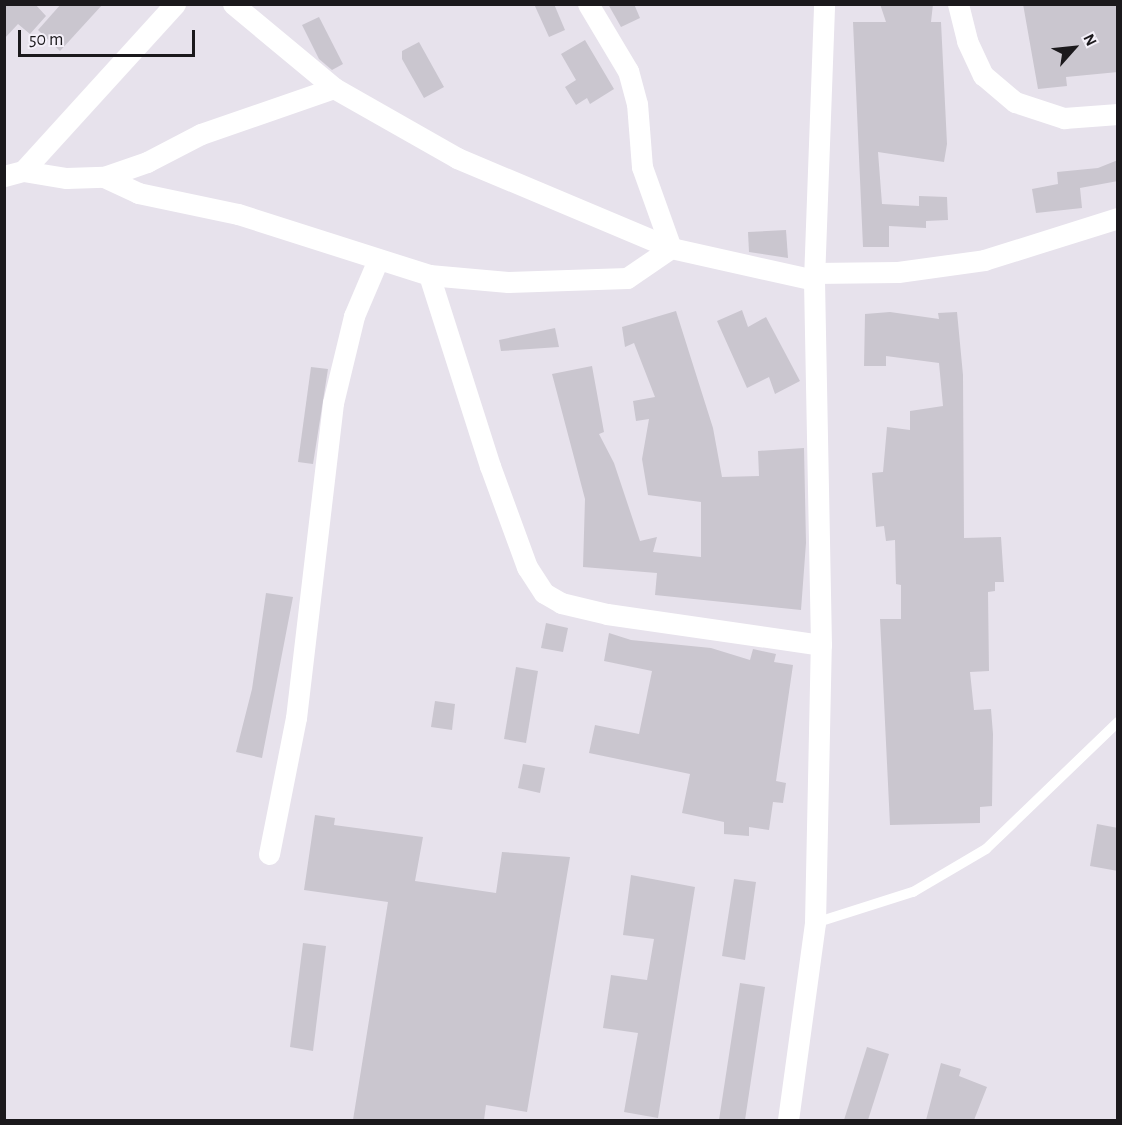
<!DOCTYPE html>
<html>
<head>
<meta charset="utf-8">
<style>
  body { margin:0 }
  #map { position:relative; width:1122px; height:1125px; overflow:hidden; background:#e7e2ec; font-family:"Alegreya Sans",sans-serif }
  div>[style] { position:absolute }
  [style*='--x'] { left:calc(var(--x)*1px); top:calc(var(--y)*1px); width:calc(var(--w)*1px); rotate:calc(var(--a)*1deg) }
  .building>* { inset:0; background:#cac6cf }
  .lane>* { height:10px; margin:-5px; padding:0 5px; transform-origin:5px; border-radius:5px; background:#fff }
  .street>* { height:21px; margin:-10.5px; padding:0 10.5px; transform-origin:10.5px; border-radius:10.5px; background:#fff }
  span { translate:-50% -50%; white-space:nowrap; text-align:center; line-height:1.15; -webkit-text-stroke:4.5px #f4f0f9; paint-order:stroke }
  .frame { position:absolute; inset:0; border:6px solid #1b191c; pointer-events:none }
  .north { position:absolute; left:1044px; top:18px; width:60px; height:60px; -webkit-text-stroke:4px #f4f0f9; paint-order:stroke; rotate:63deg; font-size:16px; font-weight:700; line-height:24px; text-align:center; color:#1b191c }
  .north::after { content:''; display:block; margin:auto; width:21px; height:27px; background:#1b191c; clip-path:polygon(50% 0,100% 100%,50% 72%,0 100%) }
  .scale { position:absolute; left:18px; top:30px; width:177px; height:27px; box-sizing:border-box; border:3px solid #1b191c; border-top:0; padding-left:8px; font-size:18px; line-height:21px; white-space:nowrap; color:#1b191c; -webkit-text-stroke:4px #f4f0f9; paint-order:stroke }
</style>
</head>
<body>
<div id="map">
  <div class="building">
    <div style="clip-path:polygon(4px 4px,35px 4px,46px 16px,30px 34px,18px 24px,4px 39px)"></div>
    <div style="clip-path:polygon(61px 4px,103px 4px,60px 51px,38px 30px)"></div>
    <div style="clip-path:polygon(534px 4px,554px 4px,565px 30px,549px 37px)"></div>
    <div style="clip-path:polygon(608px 4px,634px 4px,640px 18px,621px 27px)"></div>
    <div style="clip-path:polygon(880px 4px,933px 4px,931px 22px,941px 22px,947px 144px,944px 162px,878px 152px,882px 204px,919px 206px,919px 196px,947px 197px,948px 220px,926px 221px,926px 228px,889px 226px,889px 247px,863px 247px,853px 22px,886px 22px)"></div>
    <div style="clip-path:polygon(1023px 4px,1118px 4px,1118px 72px,1066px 77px,1067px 86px,1038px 89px)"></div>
    <div style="clip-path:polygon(319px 17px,343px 64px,332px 70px,319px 59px,302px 25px)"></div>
    <div style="clip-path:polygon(585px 40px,614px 89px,590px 104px,587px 98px,576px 105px,565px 87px,576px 80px,561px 54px)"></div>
    <div style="clip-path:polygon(419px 42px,444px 87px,424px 98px,402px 59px,402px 51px)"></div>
    <div style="clip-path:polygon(1118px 160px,1118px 181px,1080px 188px,1082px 208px,1036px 213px,1032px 189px,1058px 184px,1057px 172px,1098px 168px)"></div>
    <div style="clip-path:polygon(786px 230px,788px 258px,749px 252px,748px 232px)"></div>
    <div style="clip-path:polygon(742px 310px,748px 327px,766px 317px,800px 381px,775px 394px,769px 377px,747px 388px,717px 321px)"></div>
    <div style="clip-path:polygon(676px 311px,713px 428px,722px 477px,759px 476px,758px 451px,804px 448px,806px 543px,801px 610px,655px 595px,657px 573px,583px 567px,585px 499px,552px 374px,592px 366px,604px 432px,599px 434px,614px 463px,640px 541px,657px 537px,653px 552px,701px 557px,701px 502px,648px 495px,642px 459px,649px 419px,636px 421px,633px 401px,655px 397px,634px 343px,625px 347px,622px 327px)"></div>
    <div style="clip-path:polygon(890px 312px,939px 319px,938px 313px,957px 312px,963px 375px,964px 538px,1001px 537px,1004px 582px,995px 582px,995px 591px,988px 592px,989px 671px,970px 672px,974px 710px,991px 709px,993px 734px,992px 806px,980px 807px,980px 823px,890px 825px,880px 619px,901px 619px,901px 585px,896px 584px,895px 540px,886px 541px,884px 526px,876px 527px,872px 473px,883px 472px,887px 427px,910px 430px,910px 411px,943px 406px,939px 363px,886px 356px,886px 366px,864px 366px,865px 314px)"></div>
    <div style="clip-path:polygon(555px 328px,559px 347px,501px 351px,499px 340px)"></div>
    <div style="clip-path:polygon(311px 367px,328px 369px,313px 464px,298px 462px)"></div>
    <div style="clip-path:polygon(266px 593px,293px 597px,262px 758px,236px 752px,252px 689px)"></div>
    <div style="clip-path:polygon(546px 623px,568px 628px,563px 652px,541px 648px)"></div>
    <div style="clip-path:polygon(609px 633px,631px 640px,711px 648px,750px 660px,753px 649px,776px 654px,774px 662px,793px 665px,776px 781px,786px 783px,783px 803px,773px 802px,769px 830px,749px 827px,749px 836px,724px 834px,724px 822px,682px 813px,690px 774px,589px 753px,595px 725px,639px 734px,652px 671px,604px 661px)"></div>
    <div style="clip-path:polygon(516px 667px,538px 671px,526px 743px,504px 739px)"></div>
    <div style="clip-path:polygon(435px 701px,455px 704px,452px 730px,431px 727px)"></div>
    <div style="clip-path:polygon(523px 764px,545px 768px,540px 793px,518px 788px)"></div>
    <div style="clip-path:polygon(315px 815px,335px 818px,334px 825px,423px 837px,415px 881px,496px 893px,502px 852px,570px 857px,527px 1112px,486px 1105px,484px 1120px,353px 1120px,388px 902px,304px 890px)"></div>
    <div style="clip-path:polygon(1097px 824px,1118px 828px,1118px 871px,1090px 866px)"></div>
    <div style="clip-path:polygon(631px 875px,695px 887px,658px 1118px,624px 1112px,638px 1033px,603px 1028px,611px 975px,647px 980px,654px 939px,623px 935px)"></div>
    <div style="clip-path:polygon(734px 879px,756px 882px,745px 960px,722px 956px)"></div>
    <div style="clip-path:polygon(303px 943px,326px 946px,313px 1051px,290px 1047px)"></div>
    <div style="clip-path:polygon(740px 983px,765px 987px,745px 1120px,719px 1120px)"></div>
    <div style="clip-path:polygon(867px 1047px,889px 1054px,868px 1120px,844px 1120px)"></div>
    <div style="clip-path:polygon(941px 1063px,961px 1069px,959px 1076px,987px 1087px,974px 1120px,926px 1120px)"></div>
  </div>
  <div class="lane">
    <div style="--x:815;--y:923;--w:103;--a:-17.6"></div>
    <div style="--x:913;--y:892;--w:85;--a:-30.5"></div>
    <div style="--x:986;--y:849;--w:183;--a:-43.9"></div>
  </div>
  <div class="street">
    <div style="--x:233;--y:4;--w:131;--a:39.7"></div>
    <div style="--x:334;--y:88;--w:142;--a:29.6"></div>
    <div style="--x:457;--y:158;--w:232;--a:22.8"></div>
    <div style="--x:671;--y:248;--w:147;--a:12.6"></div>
    <div style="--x:958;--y:4;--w:38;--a:76"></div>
    <div style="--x:967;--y:41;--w:38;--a:65"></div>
    <div style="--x:983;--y:75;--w:42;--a:40.2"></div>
    <div style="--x:1015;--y:102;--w:52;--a:18.1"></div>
    <div style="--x:1064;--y:118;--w:54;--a:-4.2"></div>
    <div style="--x:23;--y:171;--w:226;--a:-47.7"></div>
    <div style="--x:4;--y:176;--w:20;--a:-15"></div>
    <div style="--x:23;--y:171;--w:44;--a:9.2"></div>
    <div style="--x:66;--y:178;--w:38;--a:-2"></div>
    <div style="--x:104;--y:177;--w:46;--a:-19.2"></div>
    <div style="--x:147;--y:162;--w:61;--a:-27.4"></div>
    <div style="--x:201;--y:134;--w:141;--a:-19.1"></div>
    <div style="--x:104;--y:177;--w:38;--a:25"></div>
    <div style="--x:138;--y:193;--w:102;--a:11.9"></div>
    <div style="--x:238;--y:214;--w:201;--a:17.7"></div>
    <div style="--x:429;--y:275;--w:79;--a:5.1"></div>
    <div style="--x:508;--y:282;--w:119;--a:-1.9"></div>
    <div style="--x:627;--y:278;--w:53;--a:-34.3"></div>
    <div style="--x:671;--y:248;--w:86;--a:-109.7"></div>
    <div style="--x:642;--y:167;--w:63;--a:-94.5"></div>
    <div style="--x:637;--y:104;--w:34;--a:-105"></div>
    <div style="--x:628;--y:71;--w:78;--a:-120.8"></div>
    <div style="--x:814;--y:273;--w:84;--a:-0.7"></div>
    <div style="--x:898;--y:272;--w:87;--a:-7.9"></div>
    <div style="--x:984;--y:260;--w:140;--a:-17.4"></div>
    <div style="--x:429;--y:275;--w:201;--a:72.3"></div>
    <div style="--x:490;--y:466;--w:108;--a:69.9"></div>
    <div style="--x:527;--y:567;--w:31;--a:57"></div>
    <div style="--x:544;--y:593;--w:20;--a:30"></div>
    <div style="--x:561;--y:603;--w:47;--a:13.4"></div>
    <div style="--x:607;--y:614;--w:216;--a:8.2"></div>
    <div style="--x:269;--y:854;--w:139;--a:-78.8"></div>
    <div style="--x:296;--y:718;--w:317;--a:-83.3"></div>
    <div style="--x:333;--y:403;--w:89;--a:-76.4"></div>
    <div style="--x:354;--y:316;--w:59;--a:-66.9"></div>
    <div style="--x:788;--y:1120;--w:199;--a:-82.2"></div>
    <div style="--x:815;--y:923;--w:278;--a:-88.8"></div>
    <div style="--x:821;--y:645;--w:365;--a:-91.1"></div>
    <div style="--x:814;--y:280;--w:276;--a:-87.9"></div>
  </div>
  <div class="frame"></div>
  <div class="north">N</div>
  <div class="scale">50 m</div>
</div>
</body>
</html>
